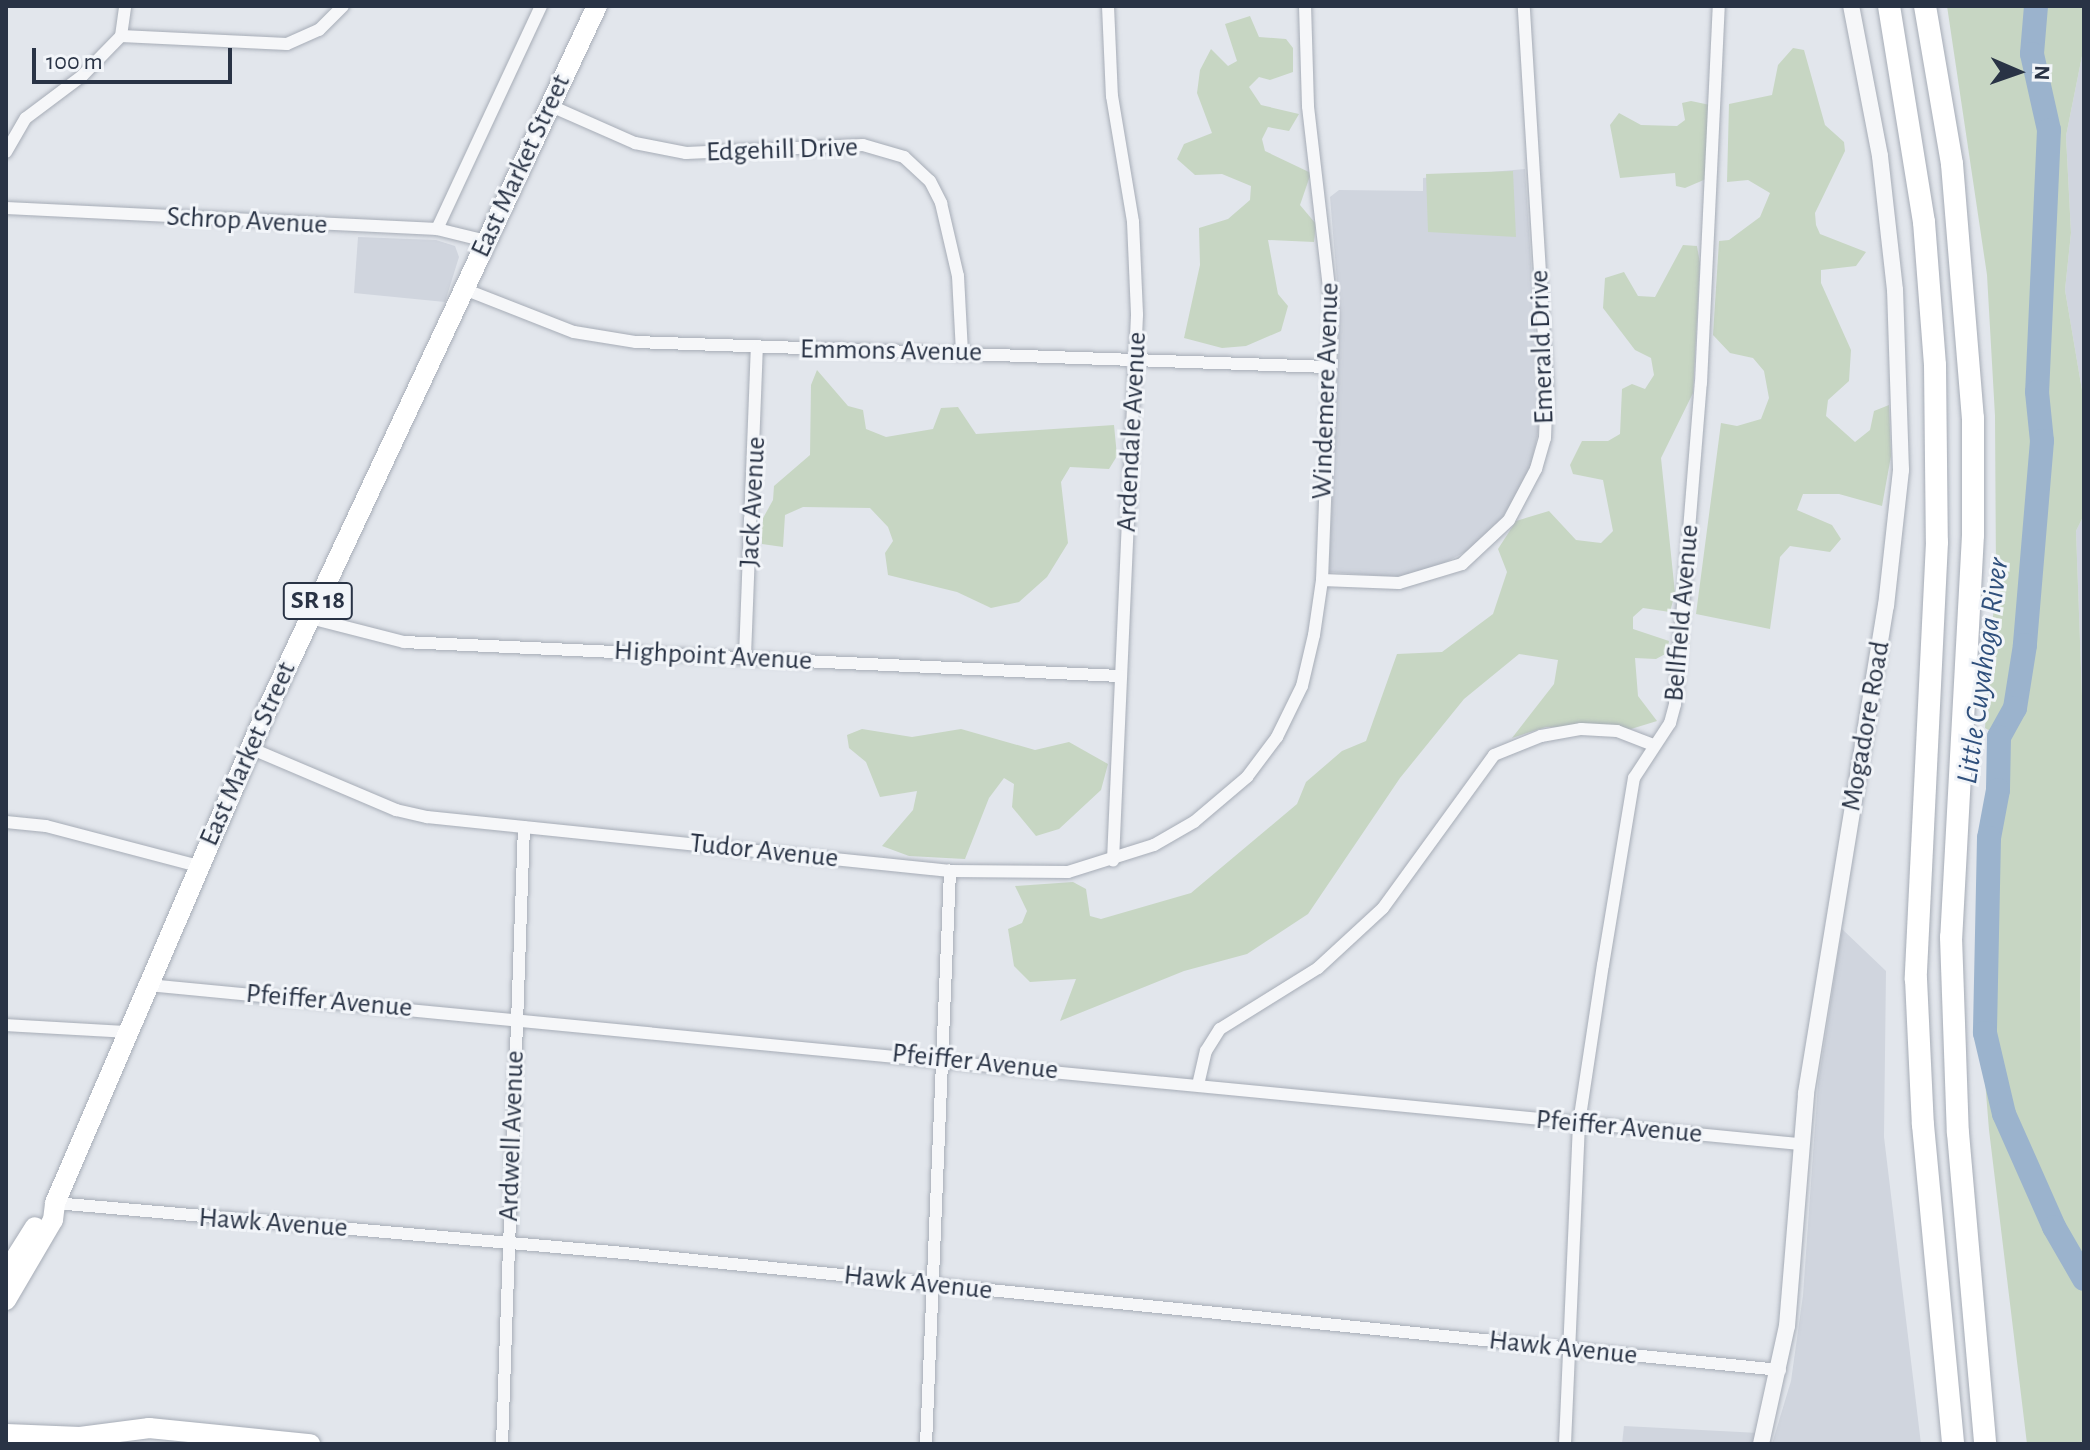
<!DOCTYPE html>
<html>
<head>
<meta charset="utf-8">
<style>
  body { margin:0 }
  #map { position:relative; width:2090px; height:1450px; overflow:hidden; background:#e2e6ec; font-family:"Alegreya Sans",sans-serif }
  div>[style] { position:absolute }
  [style*='--x'] { left:calc(var(--x)*1px); top:calc(var(--y)*1px); width:calc(var(--w)*1px); rotate:calc(var(--a)*1deg) }
  .built>* { inset:0; background:#d0d5de }
  .green>* { inset:0; background:#c7d6c3 }
  .river>* { height:24px; margin:-12px; padding:0 12px; transform-origin:12px; border-radius:12px; background:#9bb3cd }
  .roads { filter:drop-shadow(0 0 2px #a7adb7) drop-shadow(0 0 2px #a7adb7) }
  .minor>* { height:12px; margin:-6px; padding:0 6px; transform-origin:6px; border-radius:6px; background:#f6f7f9 }
  .tertiary>* { height:16px; margin:-8px; padding:0 8px; transform-origin:8px; border-radius:8px; background:#f6f7f9 }
  .primary>* { height:20px; margin:-10px; padding:0 10px; transform-origin:10px; border-radius:10px; background:#fff }
  .motorway>* { height:22px; margin:-11px; padding:0 11px; transform-origin:11px; border-radius:11px; background:#fff }
  span { translate:-50% -50%; white-space:nowrap; text-align:center; line-height:1.15; -webkit-text-stroke:6px #f2f5f9; paint-order:stroke }
  .shield-label span { padding:2px 6px; background:#f2f5f9; border:2px solid; border-radius:6px; -webkit-text-stroke-width:0 }
  .shield-label { font-size:26px; color:#293345; font-weight:700 }
  .street-label { font-size:28px; color:#293345 }
  .water-label { font-size:30px; color:#30507c; font-style:italic }
  .frame { position:absolute; inset:0; border:8px solid #293345; pointer-events:none }
  .north { position:absolute; left:1978px; top:32px; width:80px; height:80px; -webkit-text-stroke:6px #f2f5f9; paint-order:stroke; rotate:92deg; font-size:22px; font-weight:700; line-height:32px; text-align:center; color:#293345 }
  .north::after { content:''; display:block; margin:auto; width:28px; height:36px; background:#293345; clip-path:polygon(50% 0,100% 100%,50% 72%,0 100%) }
  .scale { position:absolute; left:32px; top:48px; width:200px; height:36px; box-sizing:border-box; border:4px solid #293345; border-top:0; padding-left:10px; font-size:24px; line-height:28px; white-space:nowrap; color:#293345; -webkit-text-stroke:6px #f2f5f9; paint-order:stroke }
</style>
</head>
<body>
<div id="map">
  <div class="built">
    <div style="clip-path:polygon(2084px 46px,2084px 402px,2065px 290px,2071px 233px,2066px 136px)"></div>
    <div style="clip-path:polygon(1525px 169px,1539px 390px,1538px 432px,1529px 475px,1502px 518px,1469px 550px,1434px 568px,1397px 577px,1329px 572px,1340px 317px,1330px 197px,1339px 190px,1423px 191px,1423px 178px)"></div>
    <div style="clip-path:polygon(358px 237px,436px 240px,455px 246px,459px 257px,445px 302px,354px 293px)"></div>
    <div style="clip-path:polygon(2084px 515px,2084px 751px,2076px 531px)"></div>
    <div style="clip-path:polygon(1842px 929px,1886px 971px,1884px 1137px,1921px 1444px,1772px 1444px,1791px 1381px,1803px 1295px,1818px 1084px)"></div>
    <div style="clip-path:polygon(1624px 1426px,1759px 1433px,1756px 1444px,1622px 1444px)"></div>
  </div>
  <div class="green">
    <div style="clip-path:polygon(1947px 6px,2084px 6px,2084px 46px,2066px 136px,2071px 233px,2065px 290px,2084px 402px,2084px 515px,2076px 531px,2084px 751px,2080px 992px,2084px 1444px,2027px 1444px,1989px 1130px,1978px 994px,1992px 732px,1985px 728px,1996px 575px,1995px 416px,1987px 275px)"></div>
    <div style="clip-path:polygon(1250px 16px,1259px 37px,1286px 39px,1293px 48px,1293px 72px,1270px 80px,1259px 77px,1249px 87px,1261px 105px,1299px 114px,1289px 131px,1268px 127px,1262px 139px,1265px 151px,1311px 173px,1300px 205px,1316px 224px,1314px 242px,1268px 240px,1278px 294px,1288px 306px,1281px 331px,1246px 346px,1222px 348px,1184px 338px,1200px 265px,1199px 228px,1228px 219px,1250px 200px,1251px 186px,1222px 174px,1195px 175px,1177px 159px,1184px 144px,1212px 133px,1197px 93px,1200px 70px,1211px 49px,1228px 66px,1237px 61px,1225px 24px)"></div>
    <div style="clip-path:polygon(1793px 48px,1804px 50px,1825px 125px,1844px 142px,1845px 151px,1815px 213px,1816px 225px,1820px 234px,1866px 252px,1856px 266px,1821px 270px,1821px 283px,1851px 350px,1849px 381px,1828px 400px,1826px 416px,1855px 442px,1870px 430px,1874px 411px,1889px 405px,1891px 456px,1882px 506px,1839px 494px,1803px 494px,1797px 510px,1832px 525px,1841px 539px,1830px 552px,1790px 546px,1780px 557px,1770px 629px,1696px 614px,1721px 423px,1737px 426px,1761px 419px,1769px 398px,1764px 371px,1753px 358px,1730px 353px,1713px 335px,1719px 241px,1729px 240px,1760px 217px,1770px 193px,1748px 180px,1727px 182px,1729px 104px,1772px 95px,1778px 65px)"></div>
    <div style="clip-path:polygon(1691px 101px,1710px 105px,1706px 179px,1685px 188px,1676px 186px,1675px 173px,1620px 178px,1610px 125px,1619px 113px,1641px 125px,1677px 126px,1685px 120px,1682px 103px)"></div>
    <div style="clip-path:polygon(1513px 171px,1516px 237px,1428px 232px,1426px 174px)"></div>
    <div style="clip-path:polygon(1683px 245px,1697px 246px,1700px 263px,1693px 393px,1661px 458px,1675px 593px,1670px 612px,1643px 608px,1633px 617px,1633px 629px,1669px 641px,1667px 653px,1656px 659px,1635px 658px,1638px 696px,1657px 721px,1631px 729px,1546px 727px,1512px 738px,1554px 684px,1558px 660px,1519px 654px,1464px 699px,1400px 778px,1308px 914px,1247px 954px,1184px 971px,1060px 1021px,1076px 979px,1030px 982px,1014px 966px,1008px 929px,1022px 923px,1027px 911px,1015px 886px,1073px 882px,1086px 889px,1090px 916px,1101px 919px,1191px 893px,1297px 804px,1306px 782px,1342px 751px,1366px 741px,1397px 654px,1442px 652px,1493px 614px,1507px 572px,1498px 549px,1516px 521px,1549px 511px,1576px 540px,1601px 543px,1613px 531px,1603px 480px,1573px 474px,1570px 465px,1582px 441px,1608px 441px,1620px 434px,1622px 389px,1632px 384px,1645px 389px,1654px 375px,1651px 358px,1635px 350px,1603px 308px,1605px 278px,1624px 272px,1638px 296px,1655px 297px)"></div>
    <div style="clip-path:polygon(817px 370px,848px 406px,863px 410px,866px 429px,886px 437px,933px 429px,941px 408px,958px 407px,976px 434px,1114px 425px,1117px 456px,1109px 469px,1070px 467px,1061px 482px,1068px 543px,1047px 577px,1019px 602px,991px 608px,957px 592px,888px 575px,885px 553px,893px 541px,888px 527px,870px 508px,803px 507px,785px 515px,783px 547px,762px 544px,762px 520px,773px 500px,774px 486px,810px 455px,811px 385px)"></div>
    <div style="clip-path:polygon(862px 729px,912px 737px,961px 729px,1035px 750px,1069px 742px,1108px 764px,1101px 790px,1059px 829px,1036px 836px,1012px 807px,1014px 784px,1004px 778px,989px 798px,965px 859px,909px 856px,882px 846px,913px 810px,917px 791px,880px 797px,866px 762px,849px 748px,847px 735px)"></div>
  </div>
  <div class="river">
    <div style="--x:2036;--y:6;--w:48;--a:94.8"></div>
    <div style="--x:2032;--y:54;--w:78;--a:77.4"></div>
    <div style="--x:2049;--y:130;--w:262;--a:92.6"></div>
    <div style="--x:2037;--y:392;--w:49;--a:84.2"></div>
    <div style="--x:2042;--y:441;--w:205;--a:94.8"></div>
    <div style="--x:2025;--y:645;--w:64;--a:99"></div>
    <div style="--x:2015;--y:708;--w:33;--a:119"></div>
    <div style="--x:1999;--y:737;--w:53;--a:91.1"></div>
    <div style="--x:1998;--y:790;--w:49;--a:100.6"></div>
    <div style="--x:1989;--y:838;--w:195;--a:91.2"></div>
    <div style="--x:1985;--y:1033;--w:83;--a:76.8"></div>
    <div style="--x:2004;--y:1114;--w:124;--a:66.1"></div>
    <div style="--x:2054;--y:1227;--w:60;--a:60"></div>
  </div>
  <div class="roads">
    <div class="minor">
      <div style="--x:1108;--y:6;--w:90;--a:87.5"></div>
      <div style="--x:1112;--y:96;--w:128;--a:80.5"></div>
      <div style="--x:1133;--y:222;--w:93;--a:87.5"></div>
      <div style="--x:1137;--y:315;--w:546;--a:92.52"></div>
      <div style="--x:121;--y:36;--w:166;--a:2.8"></div>
      <div style="--x:287;--y:44;--w:35;--a:-24"></div>
      <div style="--x:319;--y:30;--w:34;--a:-45"></div>
      <div style="--x:551;--y:106;--w:92;--a:23.8"></div>
      <div style="--x:635;--y:143;--w:52;--a:11.1"></div>
      <div style="--x:686;--y:153;--w:177;--a:-2.6"></div>
      <div style="--x:863;--y:145;--w:43;--a:16.3"></div>
      <div style="--x:904;--y:157;--w:35;--a:43"></div>
      <div style="--x:930;--y:181;--w:25;--a:63"></div>
      <div style="--x:941;--y:203;--w:75;--a:76.9"></div>
      <div style="--x:958;--y:276;--w:76;--a:87"></div>
      <div style="--x:6;--y:152;--w:39;--a:-60"></div>
      <div style="--x:26;--y:118;--w:70;--a:-36.9"></div>
      <div style="--x:82;--y:76;--w:56;--a:-45.7"></div>
      <div style="--x:121;--y:36;--w:30;--a:-82"></div>
      <div style="--x:6;--y:208;--w:432;--a:2.8"></div>
      <div style="--x:437;--y:229;--w:50;--a:13.8"></div>
      <div style="--x:437;--y:229;--w:246;--a:-65"></div>
      <div style="--x:464;--y:289;--w:118;--a:21.4"></div>
      <div style="--x:574;--y:332;--w:63;--a:9.2"></div>
      <div style="--x:636;--y:342;--w:691;--a:2.07"></div>
      <div style="--x:1322;--y:580;--w:77;--a:2.2"></div>
      <div style="--x:1399;--y:583;--w:66;--a:-16.8"></div>
      <div style="--x:1462;--y:564;--w:64;--a:-43.1"></div>
      <div style="--x:1509;--y:520;--w:58;--a:-62.1"></div>
      <div style="--x:1536;--y:469;--w:32;--a:-74"></div>
      <div style="--x:1545;--y:438;--w:51;--a:-87.8"></div>
      <div style="--x:1547;--y:387;--w:382;--a:-93.5"></div>
      <div style="--x:310;--y:618;--w:97;--a:14.3"></div>
      <div style="--x:404;--y:642;--w:717;--a:2.72"></div>
      <div style="--x:745;--y:656;--w:308;--a:-87.8"></div>
      <div style="--x:250;--y:748;--w:159;--a:23"></div>
      <div style="--x:396;--y:810;--w:32;--a:13"></div>
      <div style="--x:427;--y:817;--w:526;--a:5.89"></div>
      <div style="--x:950;--y:871;--w:118;--a:0.5"></div>
      <div style="--x:1068;--y:872;--w:90;--a:-17.4"></div>
      <div style="--x:1154;--y:845;--w:46;--a:-29.9"></div>
      <div style="--x:1194;--y:822;--w:70;--a:-40.3"></div>
      <div style="--x:1247;--y:777;--w:50;--a:-53.1"></div>
      <div style="--x:1277;--y:737;--w:57;--a:-63.9"></div>
      <div style="--x:1302;--y:686;--w:52;--a:-76.8"></div>
      <div style="--x:1314;--y:635;--w:56;--a:-81.7"></div>
      <div style="--x:1322;--y:580;--w:266;--a:-87.8"></div>
      <div style="--x:1332;--y:314;--w:209;--a:-96.6"></div>
      <div style="--x:1308;--y:106;--w:100;--a:-91.7"></div>
      <div style="--x:6;--y:822;--w:40;--a:5.7"></div>
      <div style="--x:46;--y:826;--w:157;--a:14.7"></div>
      <div style="--x:148;--y:985;--w:1660;--a:5.5"></div>
      <div style="--x:6;--y:1025;--w:122;--a:3.3"></div>
      <div style="--x:1198;--y:1085;--w:35;--a:-77"></div>
      <div style="--x:1206;--y:1051;--w:26;--a:-58"></div>
      <div style="--x:1220;--y:1029;--w:115;--a:-31.9"></div>
      <div style="--x:1318;--y:968;--w:88;--a:-42.7"></div>
      <div style="--x:1383;--y:908;--w:189;--a:-54"></div>
      <div style="--x:1494;--y:755;--w:51;--a:-22"></div>
      <div style="--x:1541;--y:736;--w:41;--a:-9.9"></div>
      <div style="--x:1581;--y:729;--w:36;--a:3"></div>
      <div style="--x:1617;--y:731;--w:40;--a:21"></div>
      <div style="--x:55;--y:1203;--w:571;--a:5.02"></div>
      <div style="--x:624;--y:1253;--w:1162;--a:5.78"></div>
      <div style="--x:502;--y:1444;--w:617;--a:-87.96"></div>
      <div style="--x:926;--y:1444;--w:574;--a:-87.6"></div>
      <div style="--x:1565;--y:1444;--w:321;--a:-87.5"></div>
      <div style="--x:1579;--y:1123;--w:160;--a:-81.4"></div>
      <div style="--x:1603;--y:965;--w:190;--a:-80.6"></div>
      <div style="--x:1634;--y:778;--w:66;--a:-56.8"></div>
      <div style="--x:1670;--y:723;--w:20;--a:-75"></div>
      <div style="--x:1675;--y:704;--w:322;--a:-85.4"></div>
      <div style="--x:1701;--y:383;--w:377;--a:-87.3"></div>
    </div>
    <div class="tertiary">
      <div style="--x:1761;--y:1444;--w:121;--a:-77.6"></div>
      <div style="--x:1787;--y:1326;--w:234;--a:-85.3"></div>
      <div style="--x:1806;--y:1093;--w:494;--a:-80.7"></div>
      <div style="--x:1886;--y:606;--w:137;--a:-83.7"></div>
      <div style="--x:1901;--y:470;--w:180;--a:-91.9"></div>
      <div style="--x:1895;--y:290;--w:135;--a:-96.4"></div>
      <div style="--x:1880;--y:156;--w:153;--a:-100.9"></div>
    </div>
    <div class="primary">
      <div style="--x:6;--y:1273;--w:54;--a:-57.8"></div>
      <div style="--x:6;--y:1300;--w:93;--a:-59.6"></div>
      <div style="--x:53;--y:1220;--w:17;--a:-83"></div>
      <div style="--x:55;--y:1203;--w:537;--a:-66.73"></div>
      <div style="--x:267;--y:710;--w:778;--a:-64.89"></div>
      <div style="--x:6;--y:1434;--w:74;--a:2.3"></div>
      <div style="--x:80;--y:1437;--w:70;--a:-7.4"></div>
      <div style="--x:149;--y:1428;--w:162;--a:5.7"></div>
    </div>
    <div class="motorway">
      <div style="--x:1889;--y:6;--w:219;--a:80.8"></div>
      <div style="--x:1924;--y:222;--w:143;--a:85.6"></div>
      <div style="--x:1935;--y:365;--w:177;--a:89.4"></div>
      <div style="--x:1937;--y:542;--w:438;--a:92.8"></div>
      <div style="--x:1916;--y:979;--w:146;--a:87.3"></div>
      <div style="--x:1923;--y:1125;--w:320;--a:84.6"></div>
      <div style="--x:1925;--y:6;--w:160;--a:80.3"></div>
      <div style="--x:1952;--y:164;--w:255;--a:85.3"></div>
      <div style="--x:1973;--y:418;--w:117;--a:90"></div>
      <div style="--x:1973;--y:535;--w:403;--a:93.1"></div>
      <div style="--x:1951;--y:937;--w:196;--a:88"></div>
      <div style="--x:1958;--y:1133;--w:312;--a:85"></div>
    </div>
  </div>
  <div class="shield-label">
    <span style="left:318px;top:601px">SR 18</span>
  </div>
  <div class="street-label">
    <span style="left:782px;top:150px;rotate:-2deg">Edgehill Drive</span>
    <span style="left:521px;top:166px;rotate:-65deg">East Market Street</span>
    <span style="left:247px;top:221px;rotate:3deg">Schrop Avenue</span>
    <span style="left:1542px;top:347px;rotate:-92deg">Emerald Drive</span>
    <span style="left:891px;top:351px;rotate:1deg">Emmons Avenue</span>
    <span style="left:1326px;top:391px;rotate:-88deg">Windemere Avenue</span>
    <span style="left:1132px;top:432px;rotate:-87deg">Ardendale Avenue</span>
    <span style="left:753px;top:502px;rotate:-87deg">Jack Avenue</span>
    <span style="left:1682px;top:613px;rotate:-85deg">Bellfield Avenue</span>
    <span style="left:713px;top:656px;rotate:3deg">Highpoint Avenue</span>
    <span style="left:1866px;top:726px;rotate:-80deg">Mogadore Road</span>
    <span style="left:248px;top:754px;rotate:-66deg">East Market Street</span>
    <span style="left:764px;top:851px;rotate:6deg">Tudor Avenue</span>
    <span style="left:329px;top:1001px;rotate:5deg">Pfeiffer Avenue</span>
    <span style="left:975px;top:1062px;rotate:6deg">Pfeiffer Avenue</span>
    <span style="left:1619px;top:1127px;rotate:5deg">Pfeiffer Avenue</span>
    <span style="left:512px;top:1136px;rotate:-88deg">Ardwell Avenue</span>
    <span style="left:273px;top:1223px;rotate:4deg">Hawk Avenue</span>
    <span style="left:918px;top:1283px;rotate:6deg">Hawk Avenue</span>
    <span style="left:1563px;top:1348px;rotate:6deg">Hawk Avenue</span>
  </div>
  <div class="water-label">
    <span style="left:1983px;top:671px;rotate:-82deg">Little Cuyahoga River</span>
  </div>
  <div class="frame"></div>
  <div class="north">N</div>
  <div class="scale">100 m</div>
</div>
</body>
</html>
